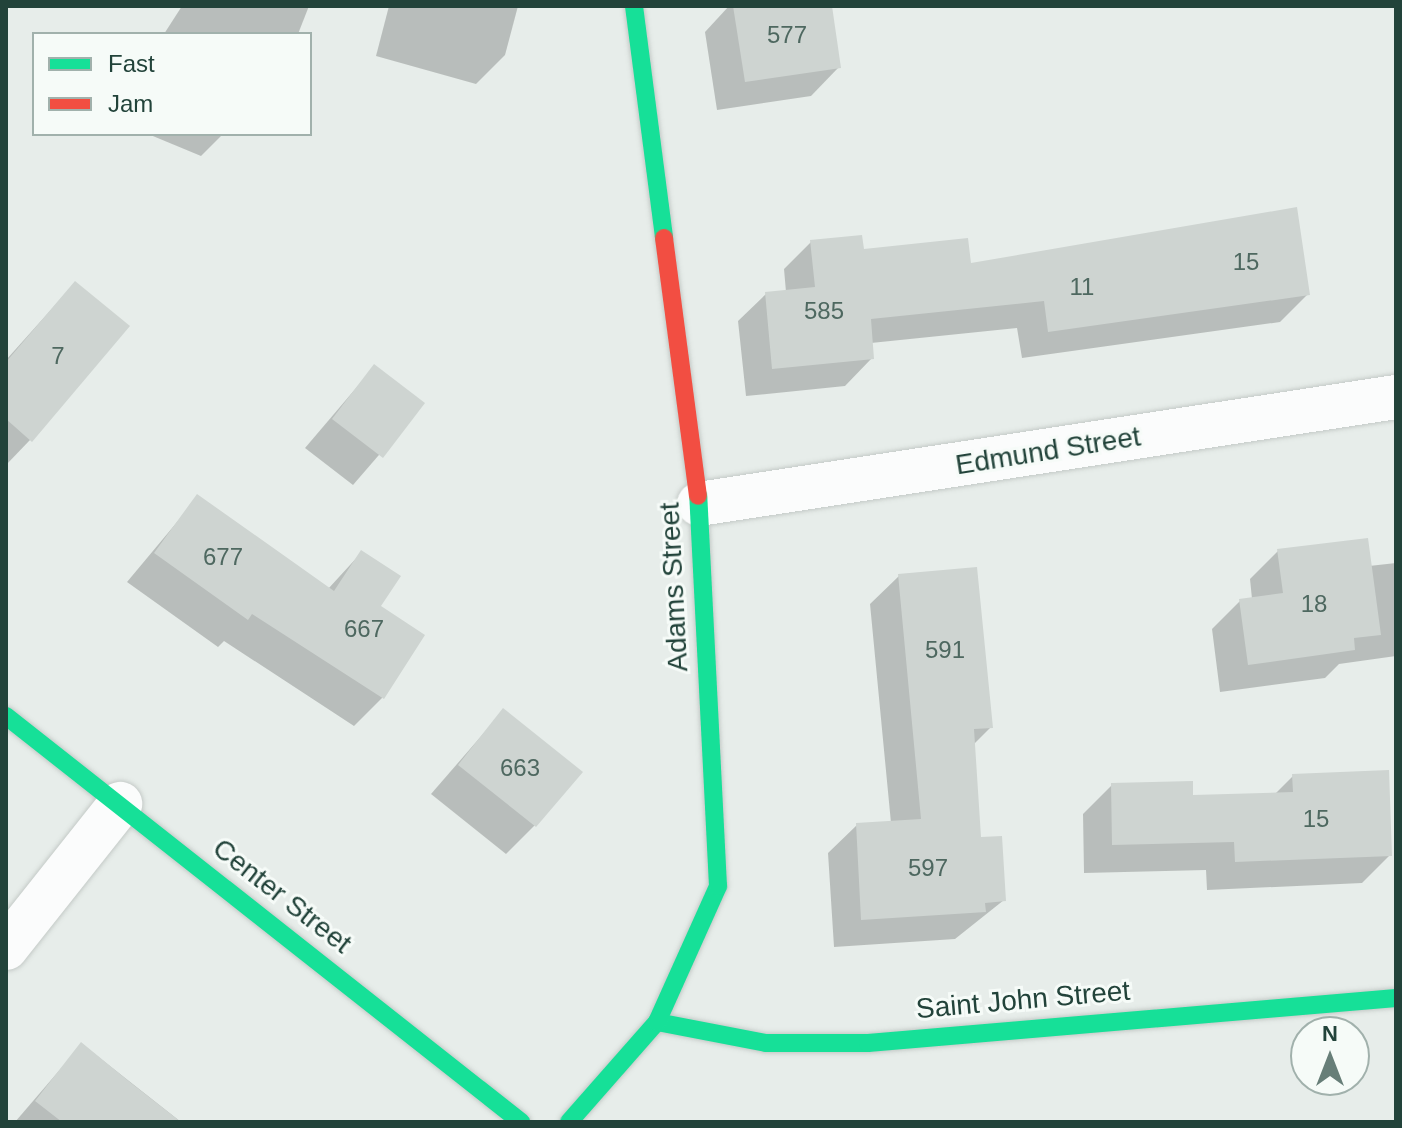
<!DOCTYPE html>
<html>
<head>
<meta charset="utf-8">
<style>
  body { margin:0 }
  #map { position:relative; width:1402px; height:1128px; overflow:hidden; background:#e7edea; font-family:Helvetica,sans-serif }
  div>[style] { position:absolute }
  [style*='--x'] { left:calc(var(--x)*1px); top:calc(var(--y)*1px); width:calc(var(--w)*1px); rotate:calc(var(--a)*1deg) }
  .shadow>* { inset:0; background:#0003 }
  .building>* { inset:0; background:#ced4d1 }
  .roads { filter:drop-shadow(0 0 2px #c4cac7) drop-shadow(0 0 2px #c4cac7) }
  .street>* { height:44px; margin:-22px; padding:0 22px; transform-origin:22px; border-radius:22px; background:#fbfcfc }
  .fast>* { height:18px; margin:-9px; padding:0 9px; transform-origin:9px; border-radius:9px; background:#16e098 }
  .jam>* { height:18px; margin:-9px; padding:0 9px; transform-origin:9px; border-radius:9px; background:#f24e42 }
  span { translate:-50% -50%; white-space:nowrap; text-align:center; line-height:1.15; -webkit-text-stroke:6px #f6fbf8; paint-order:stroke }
  .number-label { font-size:24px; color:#4e6860 }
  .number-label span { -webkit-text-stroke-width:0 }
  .street-label { font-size:28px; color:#22433a }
  .frame { position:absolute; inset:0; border:8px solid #22433a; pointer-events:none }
  .legend { position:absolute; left:32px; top:32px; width:280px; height:104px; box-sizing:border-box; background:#f6fbf8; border:2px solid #a1b1ac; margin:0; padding:10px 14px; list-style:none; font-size:24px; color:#22433a }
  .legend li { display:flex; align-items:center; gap:16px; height:40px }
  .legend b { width:40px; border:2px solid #a1b1ac }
  .north { position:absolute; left:1290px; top:1016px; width:80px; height:80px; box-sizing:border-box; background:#f6fbf8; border:2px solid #a1b1ac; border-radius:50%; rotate:0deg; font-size:22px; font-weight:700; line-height:32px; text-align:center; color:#22433a }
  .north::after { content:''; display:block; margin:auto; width:28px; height:36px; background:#677e78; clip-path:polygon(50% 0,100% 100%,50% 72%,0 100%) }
</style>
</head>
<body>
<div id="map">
  <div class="shadow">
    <div style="clip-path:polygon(182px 6px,309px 6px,298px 34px,164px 34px)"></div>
    <div style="clip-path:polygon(389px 6px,518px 6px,505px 55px,476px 84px,376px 56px)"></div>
    <div style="clip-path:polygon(830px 6px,839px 67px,811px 96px,717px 110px,705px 32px,729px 6px)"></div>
    <div style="clip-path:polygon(148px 134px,223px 134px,201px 156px)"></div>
    <div style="clip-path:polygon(811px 242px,969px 266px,1308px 294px,1280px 322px,1022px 358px,1017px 328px,871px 343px,872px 358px,845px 386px,746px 396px,738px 321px,766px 294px,786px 292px,784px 269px)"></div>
    <div style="clip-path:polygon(75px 283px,30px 440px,6px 465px,6px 360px)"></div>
    <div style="clip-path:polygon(374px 367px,423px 404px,353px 485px,305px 448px)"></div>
    <div style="clip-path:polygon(198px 497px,328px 589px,361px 553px,379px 606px,382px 698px,354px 726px,224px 641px,218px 647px,127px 582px)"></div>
    <div style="clip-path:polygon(1278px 551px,1369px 566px,1396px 563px,1396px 656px,1339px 664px,1325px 678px,1220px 692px,1212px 629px,1240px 601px,1252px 599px,1250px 579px)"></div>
    <div style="clip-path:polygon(899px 576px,991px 727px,973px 745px,979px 839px,1004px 900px,955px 939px,834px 947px,828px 853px,857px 825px,891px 823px,870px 604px)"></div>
    <div style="clip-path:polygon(503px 711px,535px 825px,506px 854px,431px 794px)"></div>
    <div style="clip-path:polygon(1293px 776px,1390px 855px,1362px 883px,1207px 890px,1206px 870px,1084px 873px,1083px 814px,1112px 785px,1191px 797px,1275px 794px)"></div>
    <div style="clip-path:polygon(82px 1044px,181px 1122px,15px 1122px)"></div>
  </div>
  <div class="building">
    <div style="clip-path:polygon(733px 6px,832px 6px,841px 68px,745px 82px)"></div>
    <div style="clip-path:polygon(1297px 207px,1310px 295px,1048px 332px,1044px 301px,871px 319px,874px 359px,772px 369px,765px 292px,815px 287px,810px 240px,862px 235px,864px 249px,968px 238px,971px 263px)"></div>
    <div style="clip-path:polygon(75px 281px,130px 326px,32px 442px,6px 419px,6px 362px)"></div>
    <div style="clip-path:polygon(374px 364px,425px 403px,383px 458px,332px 419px)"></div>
    <div style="clip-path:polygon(197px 494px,334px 591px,361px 550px,401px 576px,381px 606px,425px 635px,384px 699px,252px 614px,248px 620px,154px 553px)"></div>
    <div style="clip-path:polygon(1368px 538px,1381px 635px,1354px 638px,1355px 650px,1248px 665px,1239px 599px,1283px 593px,1277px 549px)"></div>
    <div style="clip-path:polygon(977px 567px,993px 728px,974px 729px,981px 837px,1002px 836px,1006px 901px,985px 903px,986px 912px,861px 920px,856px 823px,921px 819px,898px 574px)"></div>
    <div style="clip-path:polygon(503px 708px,583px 772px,536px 827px,458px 765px)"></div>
    <div style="clip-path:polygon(1389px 770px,1392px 856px,1235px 862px,1234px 842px,1112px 845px,1111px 783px,1193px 781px,1193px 795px,1293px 792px,1292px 774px)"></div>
    <div style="clip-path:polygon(81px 1042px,131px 1083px,181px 1122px,62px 1122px,35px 1101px)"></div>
  </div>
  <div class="roads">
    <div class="street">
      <div style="--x:699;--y:504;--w:705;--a:-8.73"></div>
      <div style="--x:6;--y:948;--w:184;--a:-51.6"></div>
    </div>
    <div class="fast">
      <div style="--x:634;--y:6;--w:234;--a:82.6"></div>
      <div style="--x:6;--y:716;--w:656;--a:38.25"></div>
      <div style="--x:657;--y:1022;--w:111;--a:10.9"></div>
      <div style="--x:766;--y:1043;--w:102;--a:0"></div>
      <div style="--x:868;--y:1043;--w:530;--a:-4.87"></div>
      <div style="--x:569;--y:1122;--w:133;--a:-48.7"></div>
      <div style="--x:657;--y:1022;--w:149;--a:-65.8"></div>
      <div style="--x:718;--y:886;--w:391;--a:-92.9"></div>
    </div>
    <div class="jam">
      <div style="--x:664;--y:238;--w:260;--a:82.5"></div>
    </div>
  </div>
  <div class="number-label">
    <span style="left:787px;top:35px">577</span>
    <span style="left:1246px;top:262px">15</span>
    <span style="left:1082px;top:287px">11</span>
    <span style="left:824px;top:311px">585</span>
    <span style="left:58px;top:356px">7</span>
    <span style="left:223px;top:557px">677</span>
    <span style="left:1314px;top:604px">18</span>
    <span style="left:364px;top:629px">667</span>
    <span style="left:945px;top:650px">591</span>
    <span style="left:520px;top:768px">663</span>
    <span style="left:1316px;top:819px">15</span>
    <span style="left:928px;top:868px">597</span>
  </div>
  <div class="street-label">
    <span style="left:1048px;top:451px;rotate:-9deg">Edmund Street</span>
    <span style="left:674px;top:587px;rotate:-93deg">Adams Street</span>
    <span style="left:282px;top:896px;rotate:38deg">Center Street</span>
    <span style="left:1023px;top:1000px;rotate:-5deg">Saint John Street</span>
  </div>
  <div class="frame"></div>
  <ul class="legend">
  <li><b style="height:10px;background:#16e098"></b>Fast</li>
  <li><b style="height:10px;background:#f24e42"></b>Jam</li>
  </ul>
  <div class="north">N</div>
</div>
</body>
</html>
